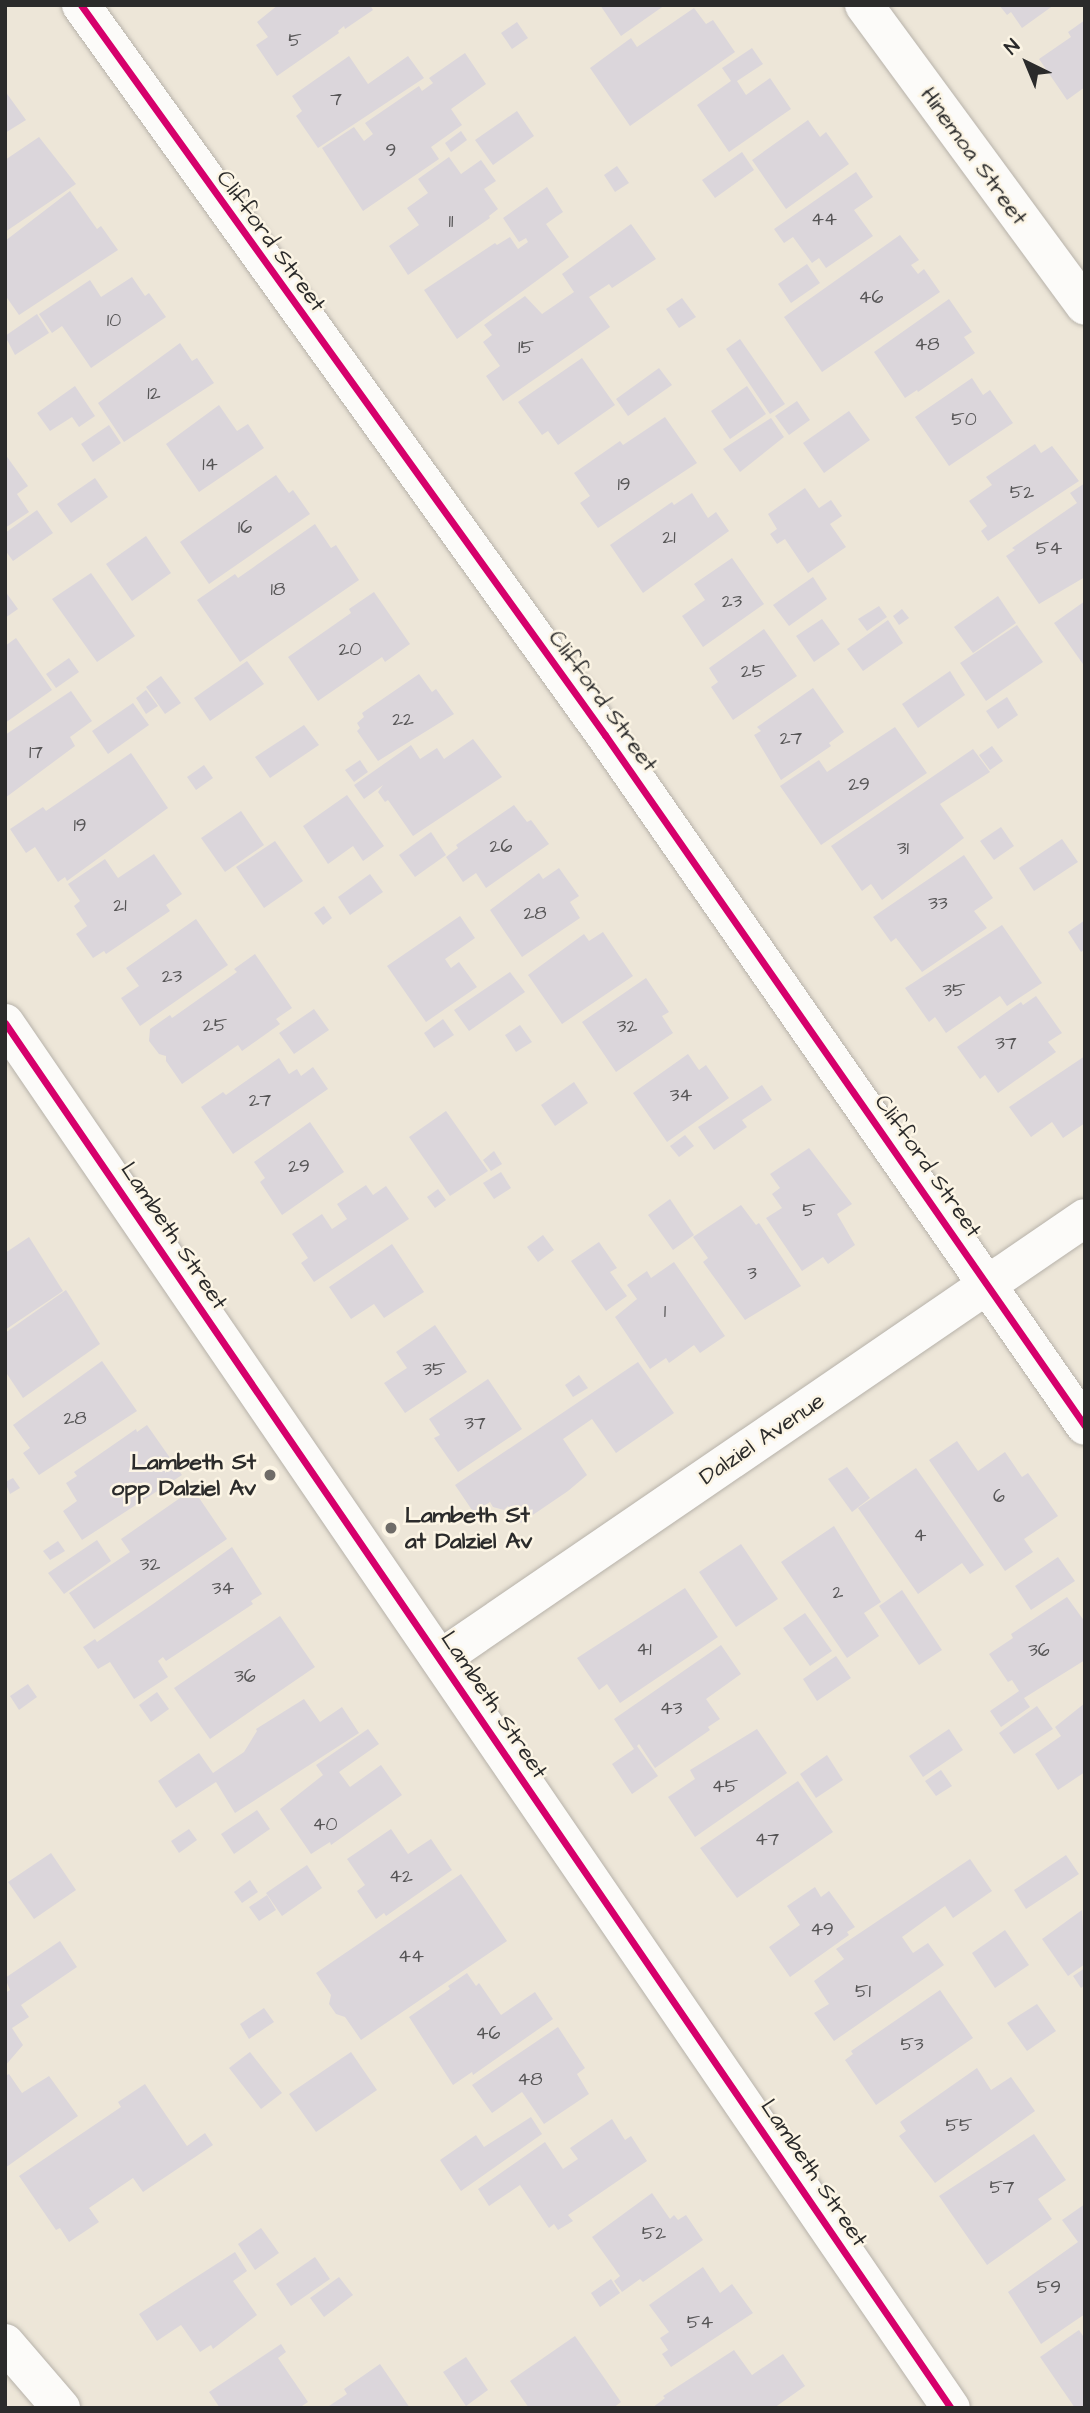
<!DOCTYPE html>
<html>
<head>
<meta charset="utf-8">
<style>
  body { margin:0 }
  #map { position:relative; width:1090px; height:2413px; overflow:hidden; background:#ede6d8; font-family:"Architects Daughter",sans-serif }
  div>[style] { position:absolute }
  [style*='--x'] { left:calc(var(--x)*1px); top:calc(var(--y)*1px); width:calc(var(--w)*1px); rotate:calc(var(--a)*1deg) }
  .building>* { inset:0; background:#dbd6db }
  .roads { filter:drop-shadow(0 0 2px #b7b2aa) drop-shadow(0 0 2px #b7b2aa) }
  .minor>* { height:38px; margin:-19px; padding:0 19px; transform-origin:19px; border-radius:19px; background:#fcfbf9 }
  .cycleway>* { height:7px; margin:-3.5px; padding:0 3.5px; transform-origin:3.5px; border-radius:3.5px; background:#d6006c }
  .dots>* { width:19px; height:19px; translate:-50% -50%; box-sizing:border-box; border:4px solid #fcf5e5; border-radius:50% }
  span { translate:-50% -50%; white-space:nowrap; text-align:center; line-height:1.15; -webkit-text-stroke:5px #fcf5e5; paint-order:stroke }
  .number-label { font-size:19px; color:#575657 }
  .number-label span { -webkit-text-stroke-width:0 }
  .street-label { font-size:23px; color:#2b2b2b }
  .poi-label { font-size:23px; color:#2b2b2b; font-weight:700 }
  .right { translate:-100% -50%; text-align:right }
  .left { translate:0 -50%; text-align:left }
  .frame { position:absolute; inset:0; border:7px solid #2b2b2b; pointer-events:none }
  .north { position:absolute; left:992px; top:28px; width:70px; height:70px; -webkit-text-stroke:5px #fcf5e5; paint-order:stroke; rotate:317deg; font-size:19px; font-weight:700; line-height:28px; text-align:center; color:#2b2b2b }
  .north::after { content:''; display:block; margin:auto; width:24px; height:32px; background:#2b2b2b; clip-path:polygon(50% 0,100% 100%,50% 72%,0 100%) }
</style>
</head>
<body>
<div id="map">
  <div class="building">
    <div style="clip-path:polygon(278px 5px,370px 5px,373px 10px,345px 29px,344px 26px,338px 31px,339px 33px,277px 76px,256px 45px,268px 37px,257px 22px)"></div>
    <div style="clip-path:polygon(600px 5px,665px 5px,621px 36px)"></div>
    <div style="clip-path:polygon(999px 5px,1054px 5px,1022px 28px,1011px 12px,1007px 15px)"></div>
    <div style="clip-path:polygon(694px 8px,706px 24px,713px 20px,735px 52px,630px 126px,590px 68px,631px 38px,637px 47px)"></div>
    <div style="clip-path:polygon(1085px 20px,1085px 87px,1067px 100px,1039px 59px,1071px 37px,1068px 32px)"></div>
    <div style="clip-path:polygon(517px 22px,528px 38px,512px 49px,501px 33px)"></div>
    <div style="clip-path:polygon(752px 48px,763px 64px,737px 81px,746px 95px,770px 78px,791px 109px,729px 152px,697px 105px,731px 81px,722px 68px)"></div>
    <div style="clip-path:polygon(465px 53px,486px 84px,451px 109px,462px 125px,431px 147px,439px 159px,363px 211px,322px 148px,354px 127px,364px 141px,373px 134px,365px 123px,419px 86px,422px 91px,433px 83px,429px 78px)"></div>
    <div style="clip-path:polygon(349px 56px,368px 84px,408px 56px,424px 78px,318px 148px,296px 116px,302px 111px,292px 96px)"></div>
    <div style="clip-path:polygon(5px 91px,26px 120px,5px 133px)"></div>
    <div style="clip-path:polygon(517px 111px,534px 136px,493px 165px,475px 140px)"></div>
    <div style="clip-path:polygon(808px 120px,820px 137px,826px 132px,849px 164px,786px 209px,752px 160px)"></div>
    <div style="clip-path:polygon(461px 131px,467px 140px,451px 152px,445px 143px)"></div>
    <div style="clip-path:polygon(39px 137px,76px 184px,5px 232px,5px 160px)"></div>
    <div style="clip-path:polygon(742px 152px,754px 170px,715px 198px,702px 180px)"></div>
    <div style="clip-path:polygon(449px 157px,461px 174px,481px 160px,496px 181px,484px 189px,498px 209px,489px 216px,490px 218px,408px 275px,389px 246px,419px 225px,407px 208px,428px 193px,418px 179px)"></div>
    <div style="clip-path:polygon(617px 166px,629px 183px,615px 192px,604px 175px)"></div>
    <div style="clip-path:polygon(856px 172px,873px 197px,854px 210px,873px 236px,826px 268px,819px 258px,812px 263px,793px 237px,784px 243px,774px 229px)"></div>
    <div style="clip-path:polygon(547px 187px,563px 212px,546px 224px,569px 257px,457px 339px,424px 290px,495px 243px,497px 245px,510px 237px,518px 249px,528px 242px,526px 238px,519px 242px,503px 218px)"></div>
    <div style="clip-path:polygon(70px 191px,97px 229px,101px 226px,118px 250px,19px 315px,5px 295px,5px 241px)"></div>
    <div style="clip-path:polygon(631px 224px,656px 259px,612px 288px,609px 284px,589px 297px,610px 327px,503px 401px,486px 376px,500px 366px,483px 342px,492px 335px,484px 325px,525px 296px,542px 314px,574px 292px,562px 274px)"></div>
    <div style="clip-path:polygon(900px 235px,919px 260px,911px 265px,918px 274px,924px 269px,940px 292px,822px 372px,784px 317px)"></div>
    <div style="clip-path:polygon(807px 264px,820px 283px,791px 303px,778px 284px)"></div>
    <div style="clip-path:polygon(132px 277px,145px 296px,149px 293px,166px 317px,91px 368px,62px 326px,52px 333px,39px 314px,90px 280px,101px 297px)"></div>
    <div style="clip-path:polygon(682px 298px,696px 317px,679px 328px,666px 309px)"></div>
    <div style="clip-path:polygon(949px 299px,972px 332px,964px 337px,975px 353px,918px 392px,917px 390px,905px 398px,874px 352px)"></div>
    <div style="clip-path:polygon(37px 314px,49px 333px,15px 355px,5px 336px)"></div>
    <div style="clip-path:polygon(740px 339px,785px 404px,770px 414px,726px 349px)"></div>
    <div style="clip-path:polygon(180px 343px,192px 361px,197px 358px,214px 383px,124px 442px,98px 403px)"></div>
    <div style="clip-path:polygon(582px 358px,615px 405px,558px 445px,548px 431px,542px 435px,518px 402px)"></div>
    <div style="clip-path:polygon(659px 368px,672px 385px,628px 416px,616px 399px)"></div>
    <div style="clip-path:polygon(972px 378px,983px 395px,990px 390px,1013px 423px,949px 466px,915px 417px)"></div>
    <div style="clip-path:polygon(75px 386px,95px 416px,79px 427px,72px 417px,50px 431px,37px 413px)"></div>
    <div style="clip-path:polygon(747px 386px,766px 414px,730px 439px,711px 411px)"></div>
    <div style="clip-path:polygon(797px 401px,810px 420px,789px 435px,775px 416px)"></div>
    <div style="clip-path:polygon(219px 405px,237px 431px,248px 424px,264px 448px,199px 492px,166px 444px)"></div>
    <div style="clip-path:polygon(849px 411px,870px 440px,824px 473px,803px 443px)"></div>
    <div style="clip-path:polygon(665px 417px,697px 463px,598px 528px,580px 503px,590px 496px,574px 473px,620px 441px,623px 445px)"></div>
    <div style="clip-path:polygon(771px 418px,784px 437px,740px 472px,723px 449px)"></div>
    <div style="clip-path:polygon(109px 425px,121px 443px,93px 462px,81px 444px)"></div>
    <div style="clip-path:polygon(1035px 444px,1041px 453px,1052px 446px,1079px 481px,988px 541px,981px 531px,987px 526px,969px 501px,992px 485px,986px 477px)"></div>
    <div style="clip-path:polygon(5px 454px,28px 486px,17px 494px,29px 512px,5px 528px)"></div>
    <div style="clip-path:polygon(276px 475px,289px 493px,293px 490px,310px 514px,209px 584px,180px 542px)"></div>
    <div style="clip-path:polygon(95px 478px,108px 497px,71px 523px,57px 504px)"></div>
    <div style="clip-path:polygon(1085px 483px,1085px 577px,1039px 604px,1006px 556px,1015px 550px,1012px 548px,1077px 503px,1070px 493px)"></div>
    <div style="clip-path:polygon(805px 488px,819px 508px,831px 500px,842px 516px,830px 524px,846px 547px,808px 573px,785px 539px,777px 544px,770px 534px,777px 529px,768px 514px)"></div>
    <div style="clip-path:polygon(692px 493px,708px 518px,716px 512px,729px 531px,643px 593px,610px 545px,672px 502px,674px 505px)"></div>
    <div style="clip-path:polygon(37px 510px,53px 533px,13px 561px,5px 550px,5px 533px)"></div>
    <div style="clip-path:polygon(315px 524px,331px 548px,336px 545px,359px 580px,240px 662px,197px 600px,235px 574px,238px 578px)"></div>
    <div style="clip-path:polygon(146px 536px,171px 573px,132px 601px,106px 564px)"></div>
    <div style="clip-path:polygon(732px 558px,764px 604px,703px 647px,682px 616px,705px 600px,694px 584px)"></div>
    <div style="clip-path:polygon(91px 573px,135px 636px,97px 662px,52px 599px)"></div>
    <div style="clip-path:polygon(813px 577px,827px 599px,789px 626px,773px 605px)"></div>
    <div style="clip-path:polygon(5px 591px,18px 609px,5px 618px)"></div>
    <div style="clip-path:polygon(374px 592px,410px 644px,385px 662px,382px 657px,318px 701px,288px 657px,351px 613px,349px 609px)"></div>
    <div style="clip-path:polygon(998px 596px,1016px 623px,973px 653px,954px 627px)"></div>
    <div style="clip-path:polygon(1085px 601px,1085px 667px,1054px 623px)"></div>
    <div style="clip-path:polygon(879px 606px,887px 617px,867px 631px,858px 619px)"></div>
    <div style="clip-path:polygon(902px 609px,909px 618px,899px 625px,893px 616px)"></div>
    <div style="clip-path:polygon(822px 619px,840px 644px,814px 662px,796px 636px)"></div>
    <div style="clip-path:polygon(888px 620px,903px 643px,863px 671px,847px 649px)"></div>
    <div style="clip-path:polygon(1017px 625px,1043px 662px,986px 701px,960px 663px)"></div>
    <div style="clip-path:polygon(764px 629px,797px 676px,733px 720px,711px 687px,718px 682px,709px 668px)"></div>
    <div style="clip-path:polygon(16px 638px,52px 690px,5px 723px,5px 646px)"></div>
    <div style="clip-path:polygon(69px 658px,79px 672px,56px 688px,46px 674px)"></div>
    <div style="clip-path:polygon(247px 661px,264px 684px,210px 721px,194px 698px)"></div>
    <div style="clip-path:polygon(950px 671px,965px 695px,918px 728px,902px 704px)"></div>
    <div style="clip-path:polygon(419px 674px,432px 692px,436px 689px,454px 714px,378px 761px,357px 731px,360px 728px,357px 723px,364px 717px,362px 713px)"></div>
    <div style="clip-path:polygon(161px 676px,181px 703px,165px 714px,146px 687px)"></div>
    <div style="clip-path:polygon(813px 688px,844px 732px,829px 743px,831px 746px,781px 780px,754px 735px,761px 731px,757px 727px)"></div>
    <div style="clip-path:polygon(146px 690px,158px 706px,146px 714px,136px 698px)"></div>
    <div style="clip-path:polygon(71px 691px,92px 721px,70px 737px,75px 746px,5px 798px,5px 735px)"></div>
    <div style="clip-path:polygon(1007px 697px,1018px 715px,998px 729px,986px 711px)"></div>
    <div style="clip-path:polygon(133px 703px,149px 725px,108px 754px,92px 731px)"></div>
    <div style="clip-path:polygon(304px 725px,319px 745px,270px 778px,255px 757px)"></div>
    <div style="clip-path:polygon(895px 727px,927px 773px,821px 845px,780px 786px,819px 760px,827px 772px)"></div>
    <div style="clip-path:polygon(473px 739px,502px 777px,413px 836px,388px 800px,385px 802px,378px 792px,383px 785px,364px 799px,354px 785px,411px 745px,420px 759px,437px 748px,444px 759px)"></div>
    <div style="clip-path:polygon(992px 746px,1003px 761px,990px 770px,979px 755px)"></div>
    <div style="clip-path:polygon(973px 749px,990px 772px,940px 804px,964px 838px,882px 900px,871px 884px,862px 891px,831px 846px)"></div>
    <div style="clip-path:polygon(131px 753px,168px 808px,67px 881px,65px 877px,58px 882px,35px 847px,26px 853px,10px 829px,43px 807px,46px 811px)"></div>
    <div style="clip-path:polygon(360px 760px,368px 772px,354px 782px,345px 770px)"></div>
    <div style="clip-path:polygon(204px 765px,213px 778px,196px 790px,187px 777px)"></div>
    <div style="clip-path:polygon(347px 795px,384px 846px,363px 861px,353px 846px,328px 864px,303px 826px)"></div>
    <div style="clip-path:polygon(514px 805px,527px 822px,531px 820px,549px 844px,486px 888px,476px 873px,463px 882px,446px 857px,458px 848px,456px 845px)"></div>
    <div style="clip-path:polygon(241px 811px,264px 845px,225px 872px,201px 838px)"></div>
    <div style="clip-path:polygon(1001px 827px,1014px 846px,994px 860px,980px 841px)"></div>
    <div style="clip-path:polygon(431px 832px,446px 855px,415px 877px,399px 855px)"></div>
    <div style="clip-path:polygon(1062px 839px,1078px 862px,1034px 891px,1019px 868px)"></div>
    <div style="clip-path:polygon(275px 841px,303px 881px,264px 908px,236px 867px)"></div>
    <div style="clip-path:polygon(154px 854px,182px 894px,166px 905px,170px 911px,106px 954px,104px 951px,93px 958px,76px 934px,87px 926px,74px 906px,80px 901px,68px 884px,105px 859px,118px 878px)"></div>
    <div style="clip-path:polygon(964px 855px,993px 898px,974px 911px,987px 928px,922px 972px,896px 938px,891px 942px,873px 917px)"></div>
    <div style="clip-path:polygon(559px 868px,579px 896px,570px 902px,580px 918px,522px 957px,490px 910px,539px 873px,543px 879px)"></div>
    <div style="clip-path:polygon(370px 874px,383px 892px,350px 915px,338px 897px)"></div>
    <div style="clip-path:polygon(324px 906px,332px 918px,323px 925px,314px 913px)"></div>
    <div style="clip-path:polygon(460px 916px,475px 938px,445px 959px,451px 968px,459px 962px,477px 987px,426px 1022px,387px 966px)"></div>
    <div style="clip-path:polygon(196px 919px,228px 965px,140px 1026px,121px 998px,139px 986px,126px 968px)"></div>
    <div style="clip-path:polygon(1085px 920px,1085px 949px,1081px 952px,1068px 932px)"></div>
    <div style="clip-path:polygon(1002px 925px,1042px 983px,1007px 1006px,1000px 996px,946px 1033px,935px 1017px,929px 1022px,905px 988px)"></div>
    <div style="clip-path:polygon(603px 932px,633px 976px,562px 1024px,528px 975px,584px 934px,589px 941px)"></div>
    <div style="clip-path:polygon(255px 954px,292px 1008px,276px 1019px,280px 1024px,242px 1051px,238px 1045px,182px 1084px,166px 1061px,166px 1056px,159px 1054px,149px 1041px,150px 1029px,170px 1015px,172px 1018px,237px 972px,234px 969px)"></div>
    <div style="clip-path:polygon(510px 972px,525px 992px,469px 1031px,454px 1010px)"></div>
    <div style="clip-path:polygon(646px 978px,669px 1012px,662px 1016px,673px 1033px,616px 1072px,582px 1022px)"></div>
    <div style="clip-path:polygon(1036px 996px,1062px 1033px,1048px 1042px,1056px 1052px,998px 1093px,985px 1075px,980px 1079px,957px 1047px,1021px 1002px,1023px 1005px)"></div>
    <div style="clip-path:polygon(314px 1009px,329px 1030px,294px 1054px,279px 1033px)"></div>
    <div style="clip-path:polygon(443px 1019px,454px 1035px,434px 1048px,424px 1033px)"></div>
    <div style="clip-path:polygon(520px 1025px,532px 1042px,516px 1052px,505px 1035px)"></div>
    <div style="clip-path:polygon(688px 1054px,699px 1070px,706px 1065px,729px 1098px,667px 1142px,633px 1093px)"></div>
    <div style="clip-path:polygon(1085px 1056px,1085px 1123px,1063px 1138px,1052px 1122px,1031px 1137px,1009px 1107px)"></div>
    <div style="clip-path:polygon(279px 1058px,289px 1074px,297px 1069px,301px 1076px,313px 1067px,328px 1089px,233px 1154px,201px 1107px,223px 1092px,226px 1095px)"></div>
    <div style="clip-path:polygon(574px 1082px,588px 1103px,555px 1126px,541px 1105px)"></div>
    <div style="clip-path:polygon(762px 1085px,772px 1100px,742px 1120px,747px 1127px,714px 1150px,698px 1127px)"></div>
    <div style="clip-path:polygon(446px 1111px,488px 1171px,450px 1196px,409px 1137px)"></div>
    <div style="clip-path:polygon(310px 1122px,344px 1172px,282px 1215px,260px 1182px,265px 1178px,254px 1162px)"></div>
    <div style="clip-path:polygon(685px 1135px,694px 1146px,679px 1157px,670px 1146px)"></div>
    <div style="clip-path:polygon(809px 1148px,852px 1204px,837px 1214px,855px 1245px,828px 1264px,823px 1257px,802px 1271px,766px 1218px,782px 1208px,772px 1194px,780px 1188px,770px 1174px)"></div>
    <div style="clip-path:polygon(494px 1151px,502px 1164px,491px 1171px,483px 1160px)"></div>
    <div style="clip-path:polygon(501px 1172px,511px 1188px,494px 1199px,483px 1183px)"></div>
    <div style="clip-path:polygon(366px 1185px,373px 1195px,386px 1186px,409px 1219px,314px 1282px,301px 1263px,308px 1258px,292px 1234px,322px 1214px,332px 1229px,347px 1219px,337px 1204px)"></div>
    <div style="clip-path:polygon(438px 1189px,446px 1200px,435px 1208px,427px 1197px)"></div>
    <div style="clip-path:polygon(670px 1199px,694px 1235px,673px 1250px,648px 1215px)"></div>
    <div style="clip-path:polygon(741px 1205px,756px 1225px,759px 1223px,801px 1286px,745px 1320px,703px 1262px,708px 1258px,693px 1237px)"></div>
    <div style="clip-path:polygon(543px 1235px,554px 1250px,538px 1262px,527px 1247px)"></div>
    <div style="clip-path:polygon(29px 1237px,63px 1291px,5px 1330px,5px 1253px)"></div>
    <div style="clip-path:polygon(599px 1242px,617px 1268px,610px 1272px,627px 1296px,606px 1311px,571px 1261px)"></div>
    <div style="clip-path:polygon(392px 1244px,424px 1292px,384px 1318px,374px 1304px,351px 1319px,329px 1287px)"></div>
    <div style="clip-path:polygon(674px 1262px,725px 1336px,700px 1353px,694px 1345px,669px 1363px,666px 1358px,650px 1369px,615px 1317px,637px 1299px,627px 1285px,647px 1271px,651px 1278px)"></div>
    <div style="clip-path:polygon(66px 1290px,100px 1344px,23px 1398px,5px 1371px,5px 1333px)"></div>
    <div style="clip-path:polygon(435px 1325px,467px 1372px,405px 1413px,384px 1383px,407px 1368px,396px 1352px)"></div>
    <div style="clip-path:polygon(102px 1361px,137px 1411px,39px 1475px,23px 1453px,30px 1448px,13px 1425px)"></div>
    <div style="clip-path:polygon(638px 1362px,674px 1413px,616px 1453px,592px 1419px,563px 1439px,587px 1475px,568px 1491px,521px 1523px,508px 1506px,504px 1510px,493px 1507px,490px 1502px,474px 1513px,455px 1485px)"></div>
    <div style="clip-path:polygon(579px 1375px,588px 1388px,573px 1397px,565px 1385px)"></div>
    <div style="clip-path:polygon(488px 1379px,522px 1429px,458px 1472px,434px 1438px,440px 1435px,429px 1419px)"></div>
    <div style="clip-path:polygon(147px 1425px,182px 1475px,82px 1540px,63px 1511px,77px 1501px,66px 1483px,77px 1476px,74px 1472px,136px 1429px,137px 1432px)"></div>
    <div style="clip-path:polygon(957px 1441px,978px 1471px,1005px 1452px,1022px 1477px,1028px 1473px,1058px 1516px,1024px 1539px,1033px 1552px,1005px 1571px,929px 1460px)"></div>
    <div style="clip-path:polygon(847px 1467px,870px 1498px,852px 1512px,828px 1479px)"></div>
    <div style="clip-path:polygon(916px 1468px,984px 1565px,970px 1574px,962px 1563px,918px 1594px,858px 1508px)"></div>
    <div style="clip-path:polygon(13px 1478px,20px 1488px,10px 1494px,5px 1482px)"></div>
    <div style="clip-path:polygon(193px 1489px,227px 1539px,94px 1629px,69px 1593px,130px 1552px,121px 1539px)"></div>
    <div style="clip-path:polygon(834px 1526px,881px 1602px,864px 1613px,879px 1636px,847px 1658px,781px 1562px)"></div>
    <div style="clip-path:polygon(97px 1540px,111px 1561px,64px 1594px,48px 1573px)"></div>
    <div style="clip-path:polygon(58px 1541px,65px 1551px,50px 1560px,43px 1551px)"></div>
    <div style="clip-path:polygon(741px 1544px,778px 1599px,736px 1627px,699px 1572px)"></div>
    <div style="clip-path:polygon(232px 1547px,262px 1594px,251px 1601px,253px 1604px,166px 1661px,163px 1657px,158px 1661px,168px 1677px,134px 1699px,110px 1662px,98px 1669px,83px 1647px,95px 1639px,97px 1642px,153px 1604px)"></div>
    <div style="clip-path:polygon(1058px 1557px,1075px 1581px,1031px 1610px,1015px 1586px)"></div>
    <div style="clip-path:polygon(685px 1588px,718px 1637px,620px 1703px,607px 1684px,599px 1690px,577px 1658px)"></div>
    <div style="clip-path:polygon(902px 1590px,942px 1650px,919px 1665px,879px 1606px)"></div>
    <div style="clip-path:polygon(1067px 1597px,1085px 1622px,1085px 1660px,1024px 1698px,1030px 1707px,1001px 1727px,990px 1711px,1019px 1691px,1012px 1680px,1008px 1682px,989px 1654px,1013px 1638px,1011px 1634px)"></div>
    <div style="clip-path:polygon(805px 1613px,832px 1651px,810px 1666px,783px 1628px)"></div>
    <div style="clip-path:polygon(280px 1616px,315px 1667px,210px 1739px,174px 1688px)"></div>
    <div style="clip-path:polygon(721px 1645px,741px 1674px,706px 1699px,720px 1719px,708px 1727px,710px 1730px,655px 1768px,639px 1744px,637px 1746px,658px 1776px,632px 1794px,612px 1764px,634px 1749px,614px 1719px)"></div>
    <div style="clip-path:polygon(836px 1656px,851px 1678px,817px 1701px,803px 1679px)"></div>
    <div style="clip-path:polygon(28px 1684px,37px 1697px,19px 1710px,10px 1696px)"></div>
    <div style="clip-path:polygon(157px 1692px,169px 1709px,151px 1722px,139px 1705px)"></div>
    <div style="clip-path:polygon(304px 1699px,320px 1722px,342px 1707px,359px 1733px,235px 1813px,216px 1782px,176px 1808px,158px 1781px,199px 1753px,213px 1773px,244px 1752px,257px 1731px,256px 1729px)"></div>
    <div style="clip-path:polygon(1085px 1703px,1085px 1772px,1058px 1790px,1035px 1754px,1061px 1736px,1055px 1727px)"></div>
    <div style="clip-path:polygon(1037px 1706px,1053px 1729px,1014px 1754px,999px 1733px)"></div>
    <div style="clip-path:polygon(368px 1729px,379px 1744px,339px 1772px,350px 1787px,381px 1765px,402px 1795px,331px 1845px,330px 1842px,311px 1854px,280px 1809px,323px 1775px,316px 1765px)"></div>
    <div style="clip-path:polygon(757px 1729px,787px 1773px,695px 1837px,668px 1797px,695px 1779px,690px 1770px)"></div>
    <div style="clip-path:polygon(949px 1729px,963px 1750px,923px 1777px,909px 1756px)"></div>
    <div style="clip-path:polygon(827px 1755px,843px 1780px,816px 1798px,800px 1774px)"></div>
    <div style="clip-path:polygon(941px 1770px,952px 1786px,936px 1796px,925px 1781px)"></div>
    <div style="clip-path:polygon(798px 1781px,833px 1832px,737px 1898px,700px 1848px)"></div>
    <div style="clip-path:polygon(257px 1810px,270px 1829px,234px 1854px,221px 1834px)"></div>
    <div style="clip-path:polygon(189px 1829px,197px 1840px,179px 1853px,171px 1841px)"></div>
    <div style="clip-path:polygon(391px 1829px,408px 1854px,431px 1839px,452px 1870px,386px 1916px,384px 1913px,376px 1919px,357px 1891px,365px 1885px,347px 1859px)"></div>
    <div style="clip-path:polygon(51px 1853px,76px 1890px,34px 1919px,8px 1882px)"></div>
    <div style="clip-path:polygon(1066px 1855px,1079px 1874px,1026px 1909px,1014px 1890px)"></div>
    <div style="clip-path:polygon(970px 1859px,992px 1891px,953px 1918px,945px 1906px,902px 1937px,913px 1953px,928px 1943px,944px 1965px,834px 2041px,814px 2013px,829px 2004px,814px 1981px,844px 1959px,836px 1949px)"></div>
    <div style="clip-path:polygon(307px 1865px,322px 1888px,282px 1916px,266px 1893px)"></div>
    <div style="clip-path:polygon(461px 1874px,507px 1941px,361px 2040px,345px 2017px,336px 2014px,329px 2004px,331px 1995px,316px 1973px)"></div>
    <div style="clip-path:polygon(250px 1880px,258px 1892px,242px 1903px,234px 1892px)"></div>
    <div style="clip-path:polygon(815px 1887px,821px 1897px,829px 1891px,855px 1927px,847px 1932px,849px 1935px,790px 1977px,769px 1947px,800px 1925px,787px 1906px)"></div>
    <div style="clip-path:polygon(267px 1895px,276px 1910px,259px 1921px,249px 1907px)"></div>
    <div style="clip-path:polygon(1082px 1910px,1085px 1964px,1068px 1976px,1042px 1939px)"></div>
    <div style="clip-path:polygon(1005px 1930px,1029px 1965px,995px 1988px,972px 1953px)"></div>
    <div style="clip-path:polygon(60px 1941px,77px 1967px,21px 2005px,29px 2017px,12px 2028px,23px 2045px,5px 2066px,5px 1993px,10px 1990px,5px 1978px)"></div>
    <div style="clip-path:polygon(1085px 1968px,1085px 1985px,1081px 1988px,1073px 1976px)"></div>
    <div style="clip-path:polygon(467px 1973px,476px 1986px,479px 1983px,501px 2015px,535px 1992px,553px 2019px,473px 2075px,472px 2072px,453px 2085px,409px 2017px,450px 1989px,448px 1986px)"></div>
    <div style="clip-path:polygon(940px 1990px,973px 2038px,876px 2105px,845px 2060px,853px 2054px,851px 2051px)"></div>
    <div style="clip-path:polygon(1037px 2004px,1056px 2031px,1027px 2051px,1007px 2023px)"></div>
    <div style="clip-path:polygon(264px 2008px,274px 2022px,249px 2039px,240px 2024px)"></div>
    <div style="clip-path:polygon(558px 2027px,585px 2068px,577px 2074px,589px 2094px,544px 2124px,522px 2092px,492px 2113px,472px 2085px)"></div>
    <div style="clip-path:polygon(250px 2052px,282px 2093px,261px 2109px,229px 2068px)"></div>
    <div style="clip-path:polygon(351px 2052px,377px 2090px,316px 2132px,289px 2094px)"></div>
    <div style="clip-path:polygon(977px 2068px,991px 2090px,1011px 2077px,1035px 2111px,935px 2183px,899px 2136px,906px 2131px,900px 2122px)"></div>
    <div style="clip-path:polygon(9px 2074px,22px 2093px,49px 2076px,78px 2116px,5px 2168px,5px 2076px)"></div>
    <div style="clip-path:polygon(145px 2084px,187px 2146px,205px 2133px,213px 2145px,143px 2192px,133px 2178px,89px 2208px,99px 2222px,69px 2242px,60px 2228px,56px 2230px,19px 2176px,121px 2107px,118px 2102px)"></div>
    <div style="clip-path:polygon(531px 2117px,542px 2134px,461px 2191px,440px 2160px,476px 2135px,484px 2147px)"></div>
    <div style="clip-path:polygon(612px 2119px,625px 2140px,631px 2136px,647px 2161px,568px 2215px,573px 2221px,558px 2230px,554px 2224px,549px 2228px,520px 2185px,489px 2206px,478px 2189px,545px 2142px,563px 2169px,578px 2159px,570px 2148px)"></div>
    <div style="clip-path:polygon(1034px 2134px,1066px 2180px,1038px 2199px,1052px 2219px,987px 2265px,939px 2196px)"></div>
    <div style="clip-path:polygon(652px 2193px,670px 2219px,674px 2215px,678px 2220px,686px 2215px,703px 2240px,643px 2282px,640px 2279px,622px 2292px,614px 2281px,620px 2276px,592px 2237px)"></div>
    <div style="clip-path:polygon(1085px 2204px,1085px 2314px,1041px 2344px,1008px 2292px,1078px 2242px,1062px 2220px)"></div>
    <div style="clip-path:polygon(261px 2228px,279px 2253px,255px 2270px,238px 2244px)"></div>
    <div style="clip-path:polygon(235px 2252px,247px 2271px,233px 2281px,257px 2315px,213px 2349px,211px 2345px,200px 2352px,181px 2325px,157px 2341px,139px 2314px)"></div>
    <div style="clip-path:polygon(315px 2257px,330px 2279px,291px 2306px,276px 2284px)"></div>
    <div style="clip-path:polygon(703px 2267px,720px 2293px,732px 2284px,753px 2313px,671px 2367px,662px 2354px,668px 2350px,660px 2338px,669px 2332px,649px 2305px)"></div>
    <div style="clip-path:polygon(339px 2277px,353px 2295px,324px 2317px,310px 2298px)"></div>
    <div style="clip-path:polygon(611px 2279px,620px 2293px,600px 2307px,591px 2293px)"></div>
    <div style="clip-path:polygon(1079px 2330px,1085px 2339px,1085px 2408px,1075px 2408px,1040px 2357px)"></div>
    <div style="clip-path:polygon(575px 2336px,621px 2402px,613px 2408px,529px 2408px,510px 2381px)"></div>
    <div style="clip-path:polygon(281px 2344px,286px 2352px,278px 2358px,308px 2402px,299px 2408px,220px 2408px,209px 2392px)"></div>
    <div style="clip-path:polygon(734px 2350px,752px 2375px,783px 2354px,805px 2386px,774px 2408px,652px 2408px,665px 2398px,663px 2396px)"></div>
    <div style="clip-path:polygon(466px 2357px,488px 2390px,466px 2406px,443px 2372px)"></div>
    <div style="clip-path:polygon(380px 2364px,410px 2408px,326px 2408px,347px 2394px,344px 2389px)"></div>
  </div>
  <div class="roads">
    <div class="minor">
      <div style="--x:81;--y:5;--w:899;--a:54.33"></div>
      <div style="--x:605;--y:735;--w:841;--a:55.21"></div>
      <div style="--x:864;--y:5;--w:373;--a:53.7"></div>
      <div style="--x:5;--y:1023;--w:1677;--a:55.67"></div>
      <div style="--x:440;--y:1659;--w:781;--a:-34.36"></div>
      <div style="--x:5;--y:2343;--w:86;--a:49.3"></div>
    </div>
  </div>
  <div class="cycleway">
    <div style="--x:81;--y:5;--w:899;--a:54.33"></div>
    <div style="--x:605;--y:735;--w:841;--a:55.21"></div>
    <div style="--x:5;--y:1023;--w:1677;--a:55.67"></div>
  </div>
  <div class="dots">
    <div style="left:270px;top:1475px;background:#6f6c68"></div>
    <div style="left:391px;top:1528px;background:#6f6c68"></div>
  </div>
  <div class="number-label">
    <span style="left:295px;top:41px">5</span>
    <span style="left:336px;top:100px">7</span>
    <span style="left:391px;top:151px">9</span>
    <span style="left:824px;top:220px">44</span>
    <span style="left:451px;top:222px">11</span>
    <span style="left:871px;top:298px">46</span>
    <span style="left:114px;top:321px">10</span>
    <span style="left:927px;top:345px">48</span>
    <span style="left:526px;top:348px">15</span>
    <span style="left:154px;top:394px">12</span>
    <span style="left:964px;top:420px">50</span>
    <span style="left:210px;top:465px">14</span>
    <span style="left:624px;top:485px">19</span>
    <span style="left:1022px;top:493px">52</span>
    <span style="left:245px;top:528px">16</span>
    <span style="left:669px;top:538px">21</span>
    <span style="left:1049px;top:549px">54</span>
    <span style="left:278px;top:590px">18</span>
    <span style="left:732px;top:602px">23</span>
    <span style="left:350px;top:650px">20</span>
    <span style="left:753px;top:672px">25</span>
    <span style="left:403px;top:720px">22</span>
    <span style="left:791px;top:739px">27</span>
    <span style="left:36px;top:753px">17</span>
    <span style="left:859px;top:785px">29</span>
    <span style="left:80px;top:826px">19</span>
    <span style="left:501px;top:847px">26</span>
    <span style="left:903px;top:849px">31</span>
    <span style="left:938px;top:904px">33</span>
    <span style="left:120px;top:906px">21</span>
    <span style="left:535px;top:914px">28</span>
    <span style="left:172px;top:977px">23</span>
    <span style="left:954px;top:991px">35</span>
    <span style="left:215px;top:1026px">25</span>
    <span style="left:627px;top:1027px">32</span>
    <span style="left:1006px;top:1044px">37</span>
    <span style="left:681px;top:1096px">34</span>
    <span style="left:260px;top:1101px">27</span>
    <span style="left:299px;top:1167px">29</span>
    <span style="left:809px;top:1211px">5</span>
    <span style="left:752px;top:1274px">3</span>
    <span style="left:665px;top:1312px">1</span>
    <span style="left:434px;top:1370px">35</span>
    <span style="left:75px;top:1419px">28</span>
    <span style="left:475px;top:1424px">37</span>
    <span style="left:999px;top:1497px">6</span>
    <span style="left:920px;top:1536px">4</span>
    <span style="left:150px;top:1565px">32</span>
    <span style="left:223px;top:1589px">34</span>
    <span style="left:838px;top:1593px">2</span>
    <span style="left:644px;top:1650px">41</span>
    <span style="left:1039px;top:1651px">36</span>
    <span style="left:245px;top:1677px">36</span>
    <span style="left:671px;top:1709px">43</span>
    <span style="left:725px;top:1787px">45</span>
    <span style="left:325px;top:1825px">40</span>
    <span style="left:767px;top:1840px">47</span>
    <span style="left:401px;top:1877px">42</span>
    <span style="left:822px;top:1930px">49</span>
    <span style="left:411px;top:1957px">44</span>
    <span style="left:863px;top:1992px">51</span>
    <span style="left:488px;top:2034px">46</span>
    <span style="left:912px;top:2045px">53</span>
    <span style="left:530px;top:2080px">48</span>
    <span style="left:959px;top:2126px">55</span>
    <span style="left:1002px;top:2188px">57</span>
    <span style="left:654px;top:2234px">52</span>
    <span style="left:1049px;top:2288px">59</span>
    <span style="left:700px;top:2323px">54</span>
  </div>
  <div class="street-label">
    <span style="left:974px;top:156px;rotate:54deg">Hinemoa Street</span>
    <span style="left:271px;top:241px;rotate:54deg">Clifford Street</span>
    <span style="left:603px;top:701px;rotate:54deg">Clifford Street</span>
    <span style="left:928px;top:1166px;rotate:55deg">Clifford Street</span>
    <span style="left:174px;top:1236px;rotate:56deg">Lambeth Street</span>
    <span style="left:762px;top:1439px;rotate:-34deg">Dalziel Avenue</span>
    <span style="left:494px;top:1705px;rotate:56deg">Lambeth Street</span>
    <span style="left:814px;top:2173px;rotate:56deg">Lambeth Street</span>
  </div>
  <div class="poi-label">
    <span class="right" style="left:256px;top:1475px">Lambeth St<br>opp Dalziel Av</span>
    <span class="left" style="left:405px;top:1528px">Lambeth St<br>at Dalziel Av</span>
  </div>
  <div class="frame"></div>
  <div class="north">N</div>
</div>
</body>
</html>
